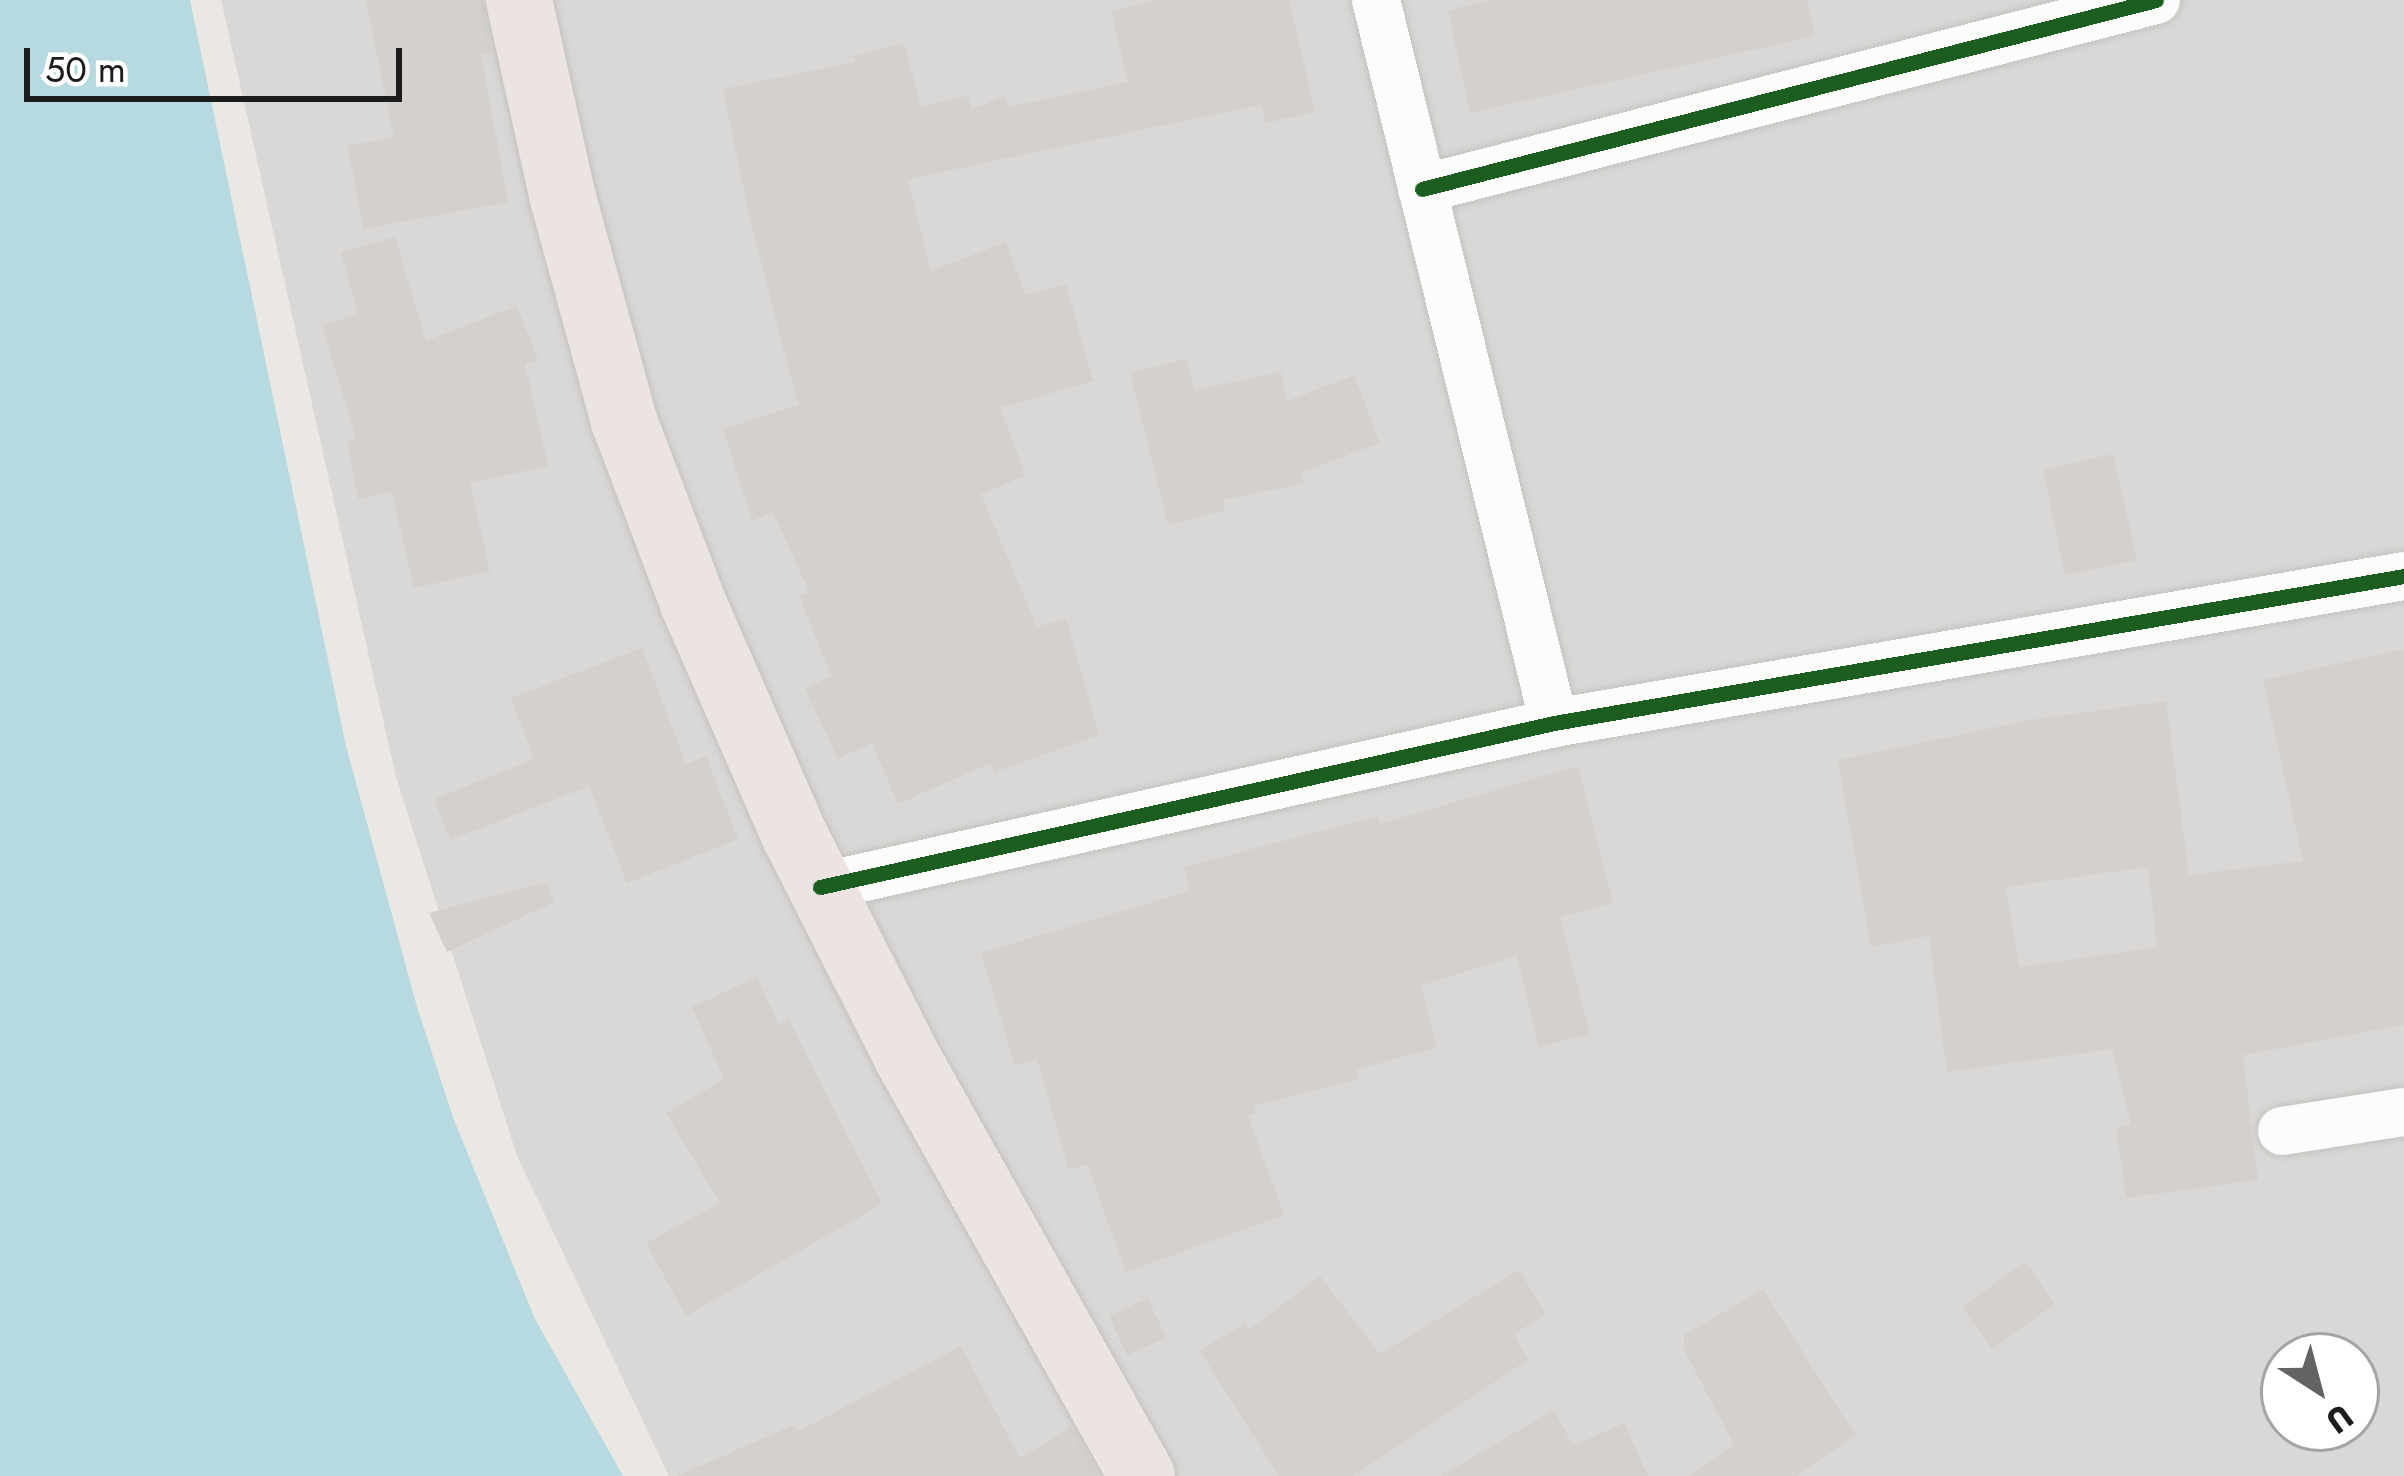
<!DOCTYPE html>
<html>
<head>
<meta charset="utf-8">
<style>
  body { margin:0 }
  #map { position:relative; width:2404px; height:1476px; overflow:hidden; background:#ebe8e4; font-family:Jost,sans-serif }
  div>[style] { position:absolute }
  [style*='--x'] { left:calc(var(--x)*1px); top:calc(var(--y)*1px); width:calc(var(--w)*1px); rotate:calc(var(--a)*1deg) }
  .residential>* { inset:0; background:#dad8d6 }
  .water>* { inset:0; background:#b6dadf }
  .building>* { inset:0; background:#d3d0cd }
  .roads { filter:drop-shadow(0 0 3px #c3c2c0) drop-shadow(0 0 3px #c3c2c0) }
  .minor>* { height:48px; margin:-24px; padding:0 24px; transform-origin:24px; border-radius:24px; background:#fcfcfb }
  .trunk>* { height:66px; margin:-33px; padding:0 33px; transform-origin:33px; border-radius:33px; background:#ece4e2 }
  .cycleway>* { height:15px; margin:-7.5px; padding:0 7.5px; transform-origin:7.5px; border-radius:7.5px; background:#1b5e20 }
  span { translate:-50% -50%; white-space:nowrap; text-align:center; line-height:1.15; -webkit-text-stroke:9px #fff; paint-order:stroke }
  .north { position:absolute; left:2260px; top:1332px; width:120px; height:120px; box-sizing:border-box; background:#fff; border:3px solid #a4a4a4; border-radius:50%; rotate:144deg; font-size:33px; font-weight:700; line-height:48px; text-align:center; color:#1c1c1c }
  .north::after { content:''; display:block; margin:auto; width:42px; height:54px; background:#646362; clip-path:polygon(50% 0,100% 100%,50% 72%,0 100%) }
  .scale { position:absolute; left:24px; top:48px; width:378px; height:54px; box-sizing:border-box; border:6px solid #1c1c1c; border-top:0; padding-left:15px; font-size:36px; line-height:42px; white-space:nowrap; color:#1c1c1c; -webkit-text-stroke:9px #fff; paint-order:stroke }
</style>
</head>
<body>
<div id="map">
  <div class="residential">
    <div style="clip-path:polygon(evenodd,221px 0,2404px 0,2404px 1476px,669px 1476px,517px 1156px,396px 777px,221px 0,2284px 1356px,2356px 1356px,2356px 1428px,2284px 1428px,2284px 1356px)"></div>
  </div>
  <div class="water">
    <div style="clip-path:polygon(0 0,190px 0,346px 746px,417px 1007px,454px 1120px,535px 1319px,623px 1476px,0 1476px)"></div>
  </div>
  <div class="building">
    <div style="clip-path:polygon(366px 0,483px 0,492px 53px,481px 55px,508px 202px,363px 229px,348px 146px,394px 137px)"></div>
    <div style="clip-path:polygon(1158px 0,1289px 0,1315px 112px,1266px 123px,1261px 105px,908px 179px,931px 271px,1006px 242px,1025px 295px,1066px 284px,1093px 381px,1000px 408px,1026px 475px,981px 494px,1037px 627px,1066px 618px,1099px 735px,995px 772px,991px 763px,898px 804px,872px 743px,838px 759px,805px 689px,831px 676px,799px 595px,809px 591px,773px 512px,752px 521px,723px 429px,798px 405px,749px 215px,723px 89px,856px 62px,854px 56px,904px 43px,921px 106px,968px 96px,971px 110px,1004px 96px,1008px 107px,1128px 82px,1111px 11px)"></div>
    <div style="clip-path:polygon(1492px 0,1807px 0,1815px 36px,1470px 113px,1448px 10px)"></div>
    <div style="clip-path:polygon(395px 237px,426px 341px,517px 306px,538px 360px,525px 364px,548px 466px,470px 483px,490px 571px,414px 588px,392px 492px,358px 499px,347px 440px,356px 439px,322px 325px,358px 314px,341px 252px)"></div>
    <div style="clip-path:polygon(1187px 359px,1195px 390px,1281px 372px,1287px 401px,1354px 375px,1380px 443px,1302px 472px,1304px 483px,1223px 500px,1225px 510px,1168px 525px,1130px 373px)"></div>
    <div style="clip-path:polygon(2113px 454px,2137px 560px,2065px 575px,2043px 470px)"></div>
    <div style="clip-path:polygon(642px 648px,686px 764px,706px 756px,738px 839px,627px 883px,589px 786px,450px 840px,434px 799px,534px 759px,511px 698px)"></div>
    <div style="clip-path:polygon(evenodd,2404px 649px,2404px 1025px,2243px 1055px,2258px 1180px,2126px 1198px,2116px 1127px,2131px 1125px,2112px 1049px,1947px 1072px,1929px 936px,1871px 947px,1838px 760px,2030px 720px,2166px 701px,2189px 875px,2303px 861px,2263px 680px,2404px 649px,2148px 867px,2157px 947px,2020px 967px,2005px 887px,2148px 867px)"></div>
    <div style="clip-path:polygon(1578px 766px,1613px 903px,1560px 917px,1590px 1034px,1539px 1047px,1517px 956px,1421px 985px,1437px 1048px,1357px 1069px,1360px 1079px,1254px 1106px,1256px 1114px,1248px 1116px,1284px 1215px,1126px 1272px,1087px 1164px,1069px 1170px,1037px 1059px,1015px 1066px,981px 953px,1190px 891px,1184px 867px,1378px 816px,1380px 824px)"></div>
    <div style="clip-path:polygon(547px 882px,554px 902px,447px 952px,429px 913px)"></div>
    <div style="clip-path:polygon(757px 977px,779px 1025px,789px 1020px,882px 1204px,686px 1316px,646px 1243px,720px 1203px,666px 1113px,724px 1079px,692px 1007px)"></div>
    <div style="clip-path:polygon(2025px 1262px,2055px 1304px,1992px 1349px,1962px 1307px)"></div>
    <div style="clip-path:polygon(1519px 1270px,1546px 1314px,1514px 1334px,1528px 1360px,1353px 1476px,1279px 1476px,1200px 1351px,1245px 1323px,1249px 1330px,1320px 1276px,1380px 1354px)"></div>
    <div style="clip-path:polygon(1763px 1289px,1855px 1435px,1797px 1476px,1690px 1476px,1734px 1444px,1684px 1350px,1684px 1335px)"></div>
    <div style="clip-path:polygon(1148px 1298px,1166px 1338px,1127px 1355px,1109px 1316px)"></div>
    <div style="clip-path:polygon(961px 1346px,1020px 1458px,1072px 1427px,1099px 1476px,677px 1476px,794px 1425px,797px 1432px)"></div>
    <div style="clip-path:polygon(1554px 1410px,1573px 1446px,1624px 1423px,1648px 1476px,1441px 1476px)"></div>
  </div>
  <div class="roads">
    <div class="minor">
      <div style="--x:1376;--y:0;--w:745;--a:76.17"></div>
      <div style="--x:1422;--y:189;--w:758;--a:-14.44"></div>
      <div style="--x:820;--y:887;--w:752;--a:-12.59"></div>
      <div style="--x:1554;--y:723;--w:863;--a:-9.81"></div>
      <div style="--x:2282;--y:1131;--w:123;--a:-8.9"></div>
    </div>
    <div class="trunk">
      <div style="--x:519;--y:0;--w:203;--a:77.5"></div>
      <div style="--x:563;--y:198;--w:231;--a:74.7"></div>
      <div style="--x:624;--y:421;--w:195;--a:69.2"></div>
      <div style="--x:693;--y:603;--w:254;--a:66.4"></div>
      <div style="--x:795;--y:836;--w:248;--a:63.1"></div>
      <div style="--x:907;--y:1057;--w:480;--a:60.7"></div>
    </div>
  </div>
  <div class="cycleway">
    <div style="--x:1422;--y:189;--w:758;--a:-14.44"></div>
    <div style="--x:820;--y:887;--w:752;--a:-12.59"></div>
    <div style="--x:1554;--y:723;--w:863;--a:-9.81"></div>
  </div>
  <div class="north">U</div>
  <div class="scale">50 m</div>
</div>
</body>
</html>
